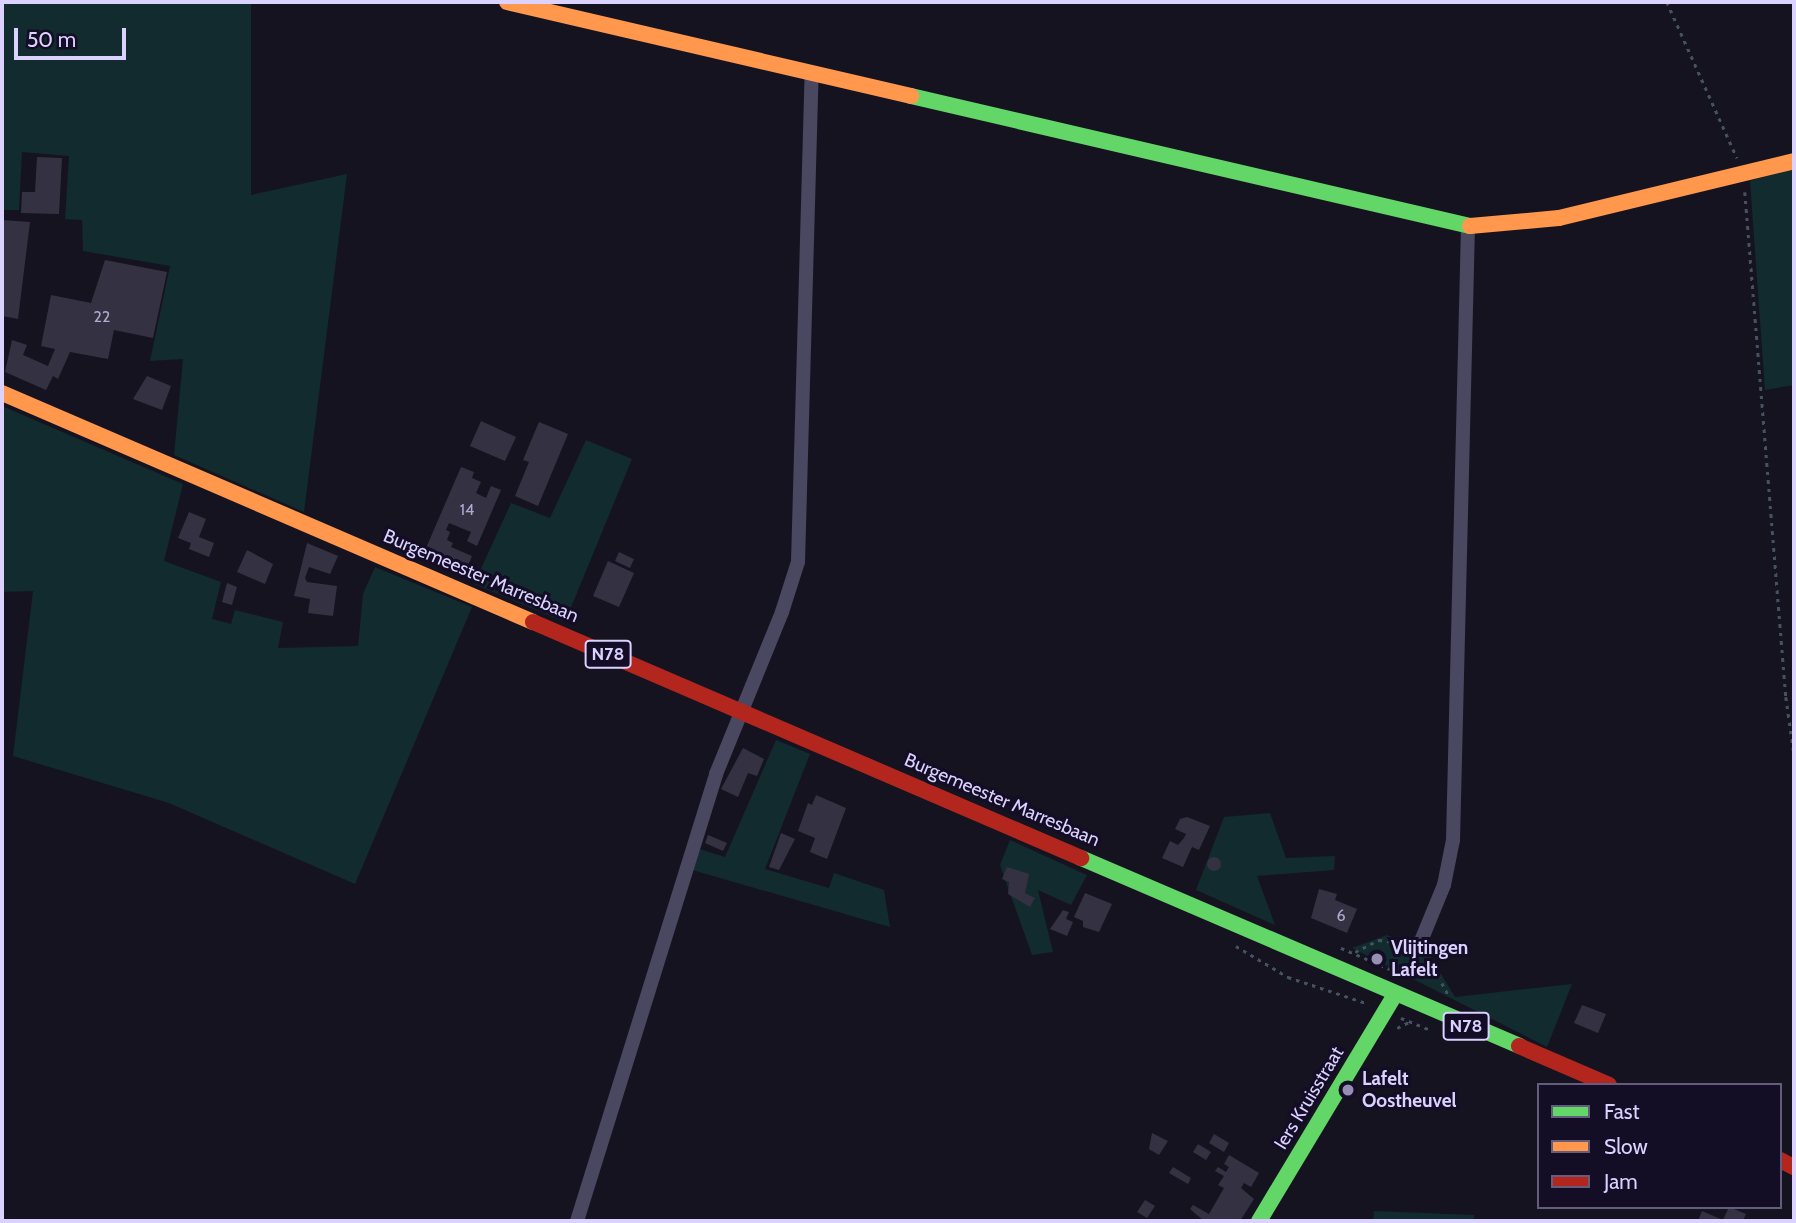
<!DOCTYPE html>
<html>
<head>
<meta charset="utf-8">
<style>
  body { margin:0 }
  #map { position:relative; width:1796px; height:1223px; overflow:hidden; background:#161320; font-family:Cabin,sans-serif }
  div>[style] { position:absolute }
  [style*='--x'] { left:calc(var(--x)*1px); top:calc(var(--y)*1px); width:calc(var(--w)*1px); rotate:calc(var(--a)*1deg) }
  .green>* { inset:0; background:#112b2e }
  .building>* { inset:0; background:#343142 }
  .round { border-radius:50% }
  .path>* { height:2.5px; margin-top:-1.25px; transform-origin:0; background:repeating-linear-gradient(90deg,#455262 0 3.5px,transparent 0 8.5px) }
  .street>* { height:14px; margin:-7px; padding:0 7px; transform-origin:7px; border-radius:7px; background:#4a4761 }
  .fast>* { height:16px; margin:-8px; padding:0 8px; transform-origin:8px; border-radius:8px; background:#63d668 }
  .slow>* { height:16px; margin:-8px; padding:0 8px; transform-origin:8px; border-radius:8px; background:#ff974d }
  .jam>* { height:16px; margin:-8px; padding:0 8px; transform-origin:8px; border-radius:8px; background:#b3261e }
  .dots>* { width:19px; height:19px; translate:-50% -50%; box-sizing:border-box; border:4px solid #130d26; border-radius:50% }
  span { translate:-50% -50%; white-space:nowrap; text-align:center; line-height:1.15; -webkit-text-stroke:6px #130d26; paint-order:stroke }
  .number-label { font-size:16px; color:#b1aad0 }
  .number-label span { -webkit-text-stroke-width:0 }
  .shield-label span { padding:2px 5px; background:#130d26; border:2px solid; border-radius:5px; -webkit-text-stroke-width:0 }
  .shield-label { font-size:18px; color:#dbd2ff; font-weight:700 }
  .street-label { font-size:19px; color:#dbd2ff }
  .poi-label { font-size:19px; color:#dbd2ff; font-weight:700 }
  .left { translate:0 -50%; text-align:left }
  .frame { position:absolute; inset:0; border:4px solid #dbd2ff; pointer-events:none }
  .legend { position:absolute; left:1537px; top:1083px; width:245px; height:126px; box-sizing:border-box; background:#130d26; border:2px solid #635c7d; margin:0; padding:9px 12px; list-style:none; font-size:21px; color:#dbd2ff }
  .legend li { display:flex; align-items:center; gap:14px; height:35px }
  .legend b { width:35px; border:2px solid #635c7d }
  .scale { position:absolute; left:14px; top:28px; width:112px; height:32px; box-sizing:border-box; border:4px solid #dbd2ff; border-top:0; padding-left:9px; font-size:21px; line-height:24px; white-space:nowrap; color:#dbd2ff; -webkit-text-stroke:5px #130d26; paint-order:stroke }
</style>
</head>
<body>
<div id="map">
  <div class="green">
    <div style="clip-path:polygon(2px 2px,251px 2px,251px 195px,347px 174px,304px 512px,174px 455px,183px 359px,150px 361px,170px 266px,83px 251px,82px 220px,65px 219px,69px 156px,22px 152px,19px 210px,2px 210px)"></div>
    <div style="clip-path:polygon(1794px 166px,1794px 385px,1765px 390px,1750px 181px)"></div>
    <div style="clip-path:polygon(2px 406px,183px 484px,164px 561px,221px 582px,212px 619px,231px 624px,235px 610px,283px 622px,278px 648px,358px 646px,363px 594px,375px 567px,472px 607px,355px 884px,169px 803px,13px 756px,33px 591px,2px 592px)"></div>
    <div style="clip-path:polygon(586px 440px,632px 459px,565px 622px,474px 584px,511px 503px,550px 518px)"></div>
    <div style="clip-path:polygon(776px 740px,810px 754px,765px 869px,829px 888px,834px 873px,884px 890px,890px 927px,689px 869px,696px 848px,725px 857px)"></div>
    <div style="clip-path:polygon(1270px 813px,1286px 858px,1335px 856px,1334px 870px,1257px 876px,1275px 925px,1196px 890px,1224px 817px)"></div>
    <div style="clip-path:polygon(1010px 840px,1087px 875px,1071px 905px,1038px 890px,1053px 952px,1032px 955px,1000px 865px)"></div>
    <div style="clip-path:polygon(1387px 935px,1427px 951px,1455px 997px,1572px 984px,1547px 1047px,1352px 948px)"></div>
    <div style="clip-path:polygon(1374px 1211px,1474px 1215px,1474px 1221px,1373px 1221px)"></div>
  </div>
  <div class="building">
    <div style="clip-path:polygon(37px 157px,62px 158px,59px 214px,21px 213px,22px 192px,35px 192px)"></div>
    <div style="clip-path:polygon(2px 220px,30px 222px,18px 319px,2px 316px)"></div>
    <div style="clip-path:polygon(105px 260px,167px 272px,153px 338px,114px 330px,108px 359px,70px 352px,58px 379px,53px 376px,46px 390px,5px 372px,12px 340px,27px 345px,23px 355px,48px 366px,55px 349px,41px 346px,51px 295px,91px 303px)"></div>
    <div style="clip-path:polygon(147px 376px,171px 386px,162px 410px,133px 399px)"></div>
    <div style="clip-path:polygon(481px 421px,516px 437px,505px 461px,470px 446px)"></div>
    <div style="clip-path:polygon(539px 422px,568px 434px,538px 506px,515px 496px,529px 462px,523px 460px)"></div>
    <div style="clip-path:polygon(461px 467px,474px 472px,472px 478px,481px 482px,476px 493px,486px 498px,491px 486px,501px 490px,477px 546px,467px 541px,471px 532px,449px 523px,446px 530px,450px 532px,447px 540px,453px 543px,451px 547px,472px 556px,465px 573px,423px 555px)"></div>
    <div style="clip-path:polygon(189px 512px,206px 519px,199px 537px,214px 543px,209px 557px,189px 549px,191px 543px,178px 538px)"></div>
    <div style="clip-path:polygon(307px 543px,338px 556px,330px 574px,309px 567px,305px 578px,307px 582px,337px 586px,333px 616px,308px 613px,310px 599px,294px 596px)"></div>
    <div style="clip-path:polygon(247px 550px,273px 564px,265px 584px,237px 572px)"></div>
    <div style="clip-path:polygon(619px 552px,634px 559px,630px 568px,615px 561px)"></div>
    <div style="clip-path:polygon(608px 561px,634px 573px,619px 607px,593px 596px)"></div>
    <div style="clip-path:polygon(227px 583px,237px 587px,232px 605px,222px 602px)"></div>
    <div style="clip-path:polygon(743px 748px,764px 759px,757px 776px,748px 773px,738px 797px,721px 789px)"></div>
    <div style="clip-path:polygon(816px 795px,846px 808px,827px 859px,810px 852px,815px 838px,798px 831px,808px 803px,812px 805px)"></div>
    <div style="clip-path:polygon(1187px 817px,1210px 826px,1199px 850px,1192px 847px,1183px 867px,1162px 858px,1170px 841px,1178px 845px,1184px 838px,1186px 834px,1175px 829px,1180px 819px)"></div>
    <div style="clip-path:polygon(781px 833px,795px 839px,779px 870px,769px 867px)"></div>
    <div style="clip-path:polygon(708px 835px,727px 843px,723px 851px,705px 843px)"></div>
    <div class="round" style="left:1207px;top:857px;width:14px;height:14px"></div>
    <div style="clip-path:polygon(1007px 867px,1029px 874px,1025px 893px,1035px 898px,1030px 907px,1008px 894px,1009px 882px,1002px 879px)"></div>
    <div style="clip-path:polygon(1319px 889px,1337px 894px,1335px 900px,1357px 909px,1347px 933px,1311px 918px)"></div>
    <div style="clip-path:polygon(1085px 893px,1112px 904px,1099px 932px,1083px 927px,1083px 921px,1074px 917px)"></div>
    <div style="clip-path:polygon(1063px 910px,1069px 912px,1066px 919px,1073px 922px,1067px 936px,1050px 929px)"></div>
    <div style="clip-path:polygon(1582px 1005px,1606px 1014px,1598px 1033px,1574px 1023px)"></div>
    <div style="clip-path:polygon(1152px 1133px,1168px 1141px,1159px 1155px,1149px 1149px)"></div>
    <div style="clip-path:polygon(1214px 1134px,1229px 1143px,1224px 1152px,1209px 1143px)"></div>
    <div style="clip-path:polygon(1198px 1144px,1211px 1152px,1206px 1160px,1193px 1152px)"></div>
    <div style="clip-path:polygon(1229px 1155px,1259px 1173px,1251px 1187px,1244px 1183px,1241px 1188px,1254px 1199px,1240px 1221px,1204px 1221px,1190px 1209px,1193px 1205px,1209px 1214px,1224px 1188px,1218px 1185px,1224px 1176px,1215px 1171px,1218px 1167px,1226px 1172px,1229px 1167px,1224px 1164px)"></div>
    <div style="clip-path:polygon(1173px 1167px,1191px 1178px,1188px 1184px,1169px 1173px)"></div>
    <div style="clip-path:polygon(1145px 1200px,1155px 1206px,1147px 1218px,1137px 1212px)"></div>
    <div style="clip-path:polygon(1729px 1207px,1746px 1214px,1743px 1221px,1698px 1221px,1702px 1211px,1723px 1220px)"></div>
  </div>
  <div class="path">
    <div style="--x:1667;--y:2;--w:171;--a:65.8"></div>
    <div style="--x:1745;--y:192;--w:507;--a:85.36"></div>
    <div style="--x:1786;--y:697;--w:57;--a:81.9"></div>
    <div style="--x:1236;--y:946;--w:61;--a:30.8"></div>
    <div style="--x:1288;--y:977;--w:85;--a:18.4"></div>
    <div style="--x:1341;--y:948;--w:63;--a:23.3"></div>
    <div style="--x:1355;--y:952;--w:27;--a:-27"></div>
    <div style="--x:1379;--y:940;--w:29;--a:8"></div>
    <div style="--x:1426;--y:953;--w:49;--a:61.9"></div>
    <div style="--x:1401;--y:1018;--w:31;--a:22"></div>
    <div style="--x:1397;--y:1028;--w:13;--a:-27"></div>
  </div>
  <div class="street">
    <div style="--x:1421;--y:941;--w:61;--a:-67.7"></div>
    <div style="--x:1444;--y:885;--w:46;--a:-78.7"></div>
    <div style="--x:1453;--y:840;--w:614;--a:-88.6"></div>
    <div style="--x:577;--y:1221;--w:468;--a:-72.7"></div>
    <div style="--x:716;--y:774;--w:175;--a:-67.8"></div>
    <div style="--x:782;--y:612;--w:52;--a:-72.3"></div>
    <div style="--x:798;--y:562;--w:488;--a:-88.4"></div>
  </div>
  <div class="fast">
    <div style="--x:911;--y:96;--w:574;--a:13.09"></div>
    <div style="--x:1081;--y:858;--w:477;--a:23.2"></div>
    <div style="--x:1259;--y:1221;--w:262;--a:-59"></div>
  </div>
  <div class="slow">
    <div style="--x:507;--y:2;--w:415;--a:13.1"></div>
    <div style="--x:1470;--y:226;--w:89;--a:-5.1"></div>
    <div style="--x:1559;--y:218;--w:242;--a:-13.6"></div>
    <div style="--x:2;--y:393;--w:578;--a:23.33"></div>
  </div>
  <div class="jam">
    <div style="--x:533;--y:622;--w:597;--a:23.3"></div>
    <div style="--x:1519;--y:1046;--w:98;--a:23.4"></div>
    <div style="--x:1780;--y:1160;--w:16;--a:27"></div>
  </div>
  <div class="dots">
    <div style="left:1377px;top:959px;background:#968fb1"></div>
    <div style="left:1348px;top:1090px;background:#968fb1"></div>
  </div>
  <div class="number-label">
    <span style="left:102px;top:317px">22</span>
    <span style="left:467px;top:510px">14</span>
    <span style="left:1341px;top:916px">6</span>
  </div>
  <div class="shield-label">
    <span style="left:608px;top:654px">N78</span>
    <span style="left:1466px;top:1026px">N78</span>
  </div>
  <div class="street-label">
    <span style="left:481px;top:576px;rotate:23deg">Burgemeester Marresbaan</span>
    <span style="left:1002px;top:800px;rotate:23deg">Burgemeester Marresbaan</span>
    <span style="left:1309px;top:1098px;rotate:-59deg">Iers Kruisstraat</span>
  </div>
  <div class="poi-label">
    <span class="left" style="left:1391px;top:959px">Vlijtingen<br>Lafelt</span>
    <span class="left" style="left:1362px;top:1090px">Lafelt<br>Oostheuvel</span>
  </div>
  <div class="frame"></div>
  <ul class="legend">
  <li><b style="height:9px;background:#63d668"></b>Fast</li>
  <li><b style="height:9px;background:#ff974d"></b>Slow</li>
  <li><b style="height:9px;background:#b3261e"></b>Jam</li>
  </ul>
  <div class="scale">50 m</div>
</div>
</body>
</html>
